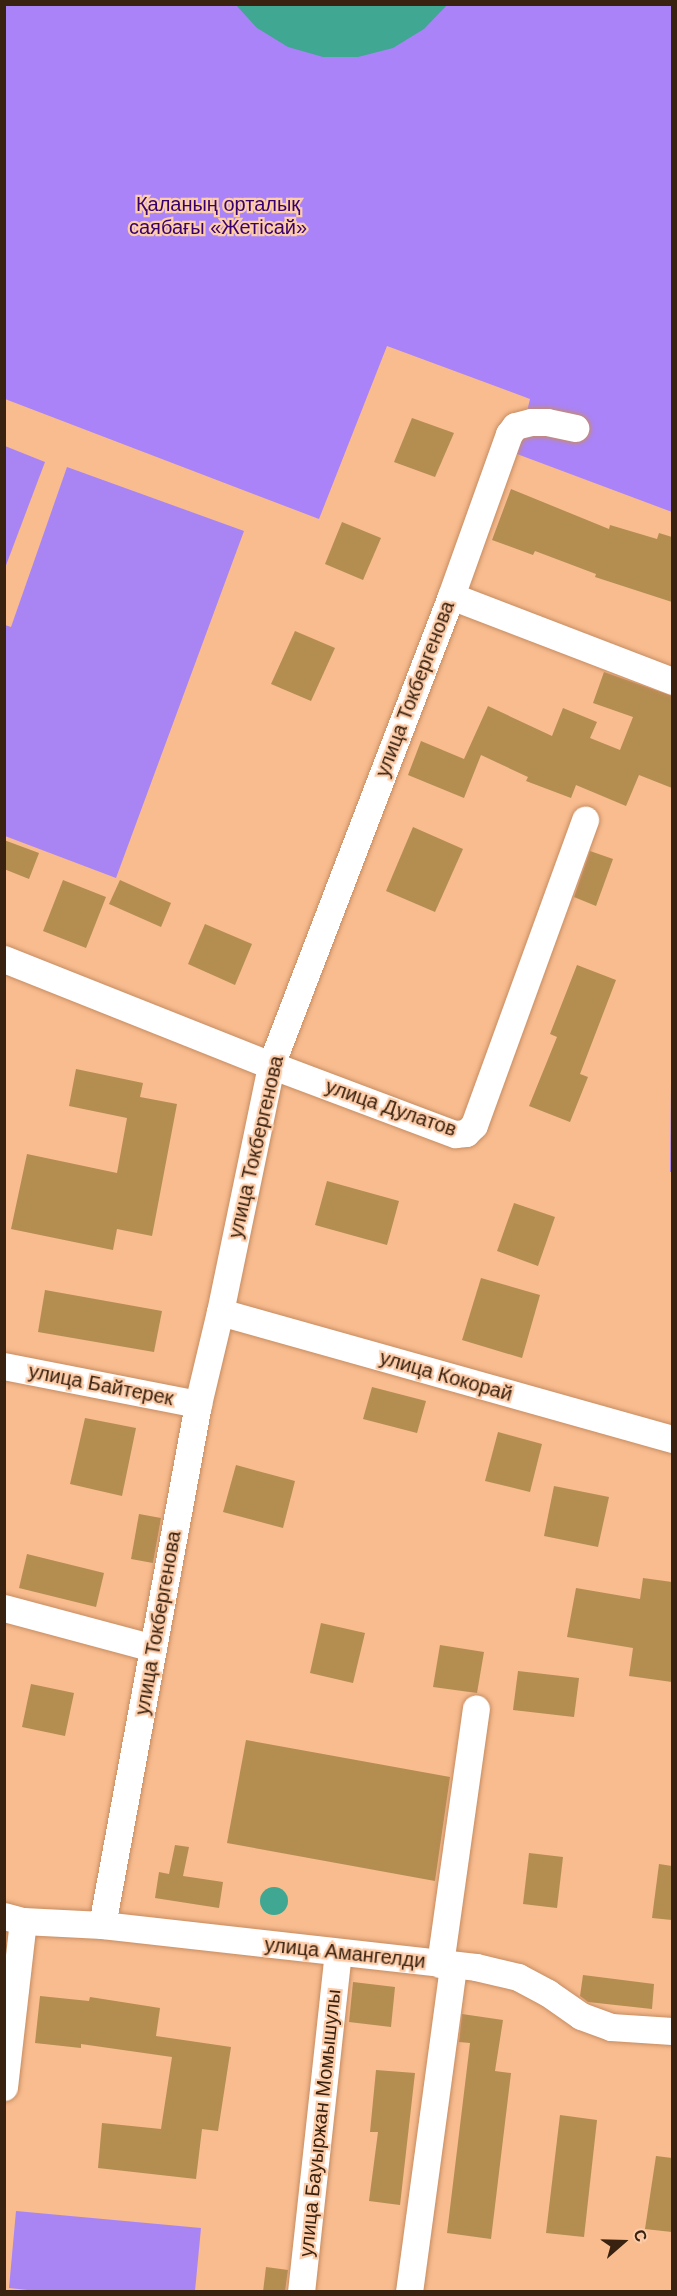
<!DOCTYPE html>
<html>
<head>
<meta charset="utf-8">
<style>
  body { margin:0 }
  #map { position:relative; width:677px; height:2296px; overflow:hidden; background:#f8bc8f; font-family:Helvetica,sans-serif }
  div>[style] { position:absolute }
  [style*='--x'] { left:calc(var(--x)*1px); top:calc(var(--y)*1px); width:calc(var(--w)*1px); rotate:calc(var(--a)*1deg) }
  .green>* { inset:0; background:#a985f4 }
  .forest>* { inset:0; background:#aa83f8 }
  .water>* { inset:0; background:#3fa792 }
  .round { border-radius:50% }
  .building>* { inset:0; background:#b48d51 }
  .roads { filter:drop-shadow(0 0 2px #c68c61) drop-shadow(0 0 2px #c68c61) }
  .minor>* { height:27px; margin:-13.5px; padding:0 13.5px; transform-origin:13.5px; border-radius:13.5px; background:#fff }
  span { translate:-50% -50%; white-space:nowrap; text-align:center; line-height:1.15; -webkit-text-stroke:4.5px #fdcca9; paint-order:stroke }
  .park-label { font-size:20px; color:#38006f }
  .street-label { font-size:20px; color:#392210 }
  .frame { position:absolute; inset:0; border:6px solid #392210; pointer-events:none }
  .north { position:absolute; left:593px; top:2212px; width:60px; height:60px; -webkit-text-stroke:4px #fdcca9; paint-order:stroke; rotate:70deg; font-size:16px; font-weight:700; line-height:24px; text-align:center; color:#392210 }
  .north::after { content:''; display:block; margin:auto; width:21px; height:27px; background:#392210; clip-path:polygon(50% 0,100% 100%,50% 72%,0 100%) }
</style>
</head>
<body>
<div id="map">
  <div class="green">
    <div style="clip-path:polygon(5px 446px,45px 462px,5px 568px)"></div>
    <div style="clip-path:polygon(67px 467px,244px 531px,116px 878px,5px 836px,5px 625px,11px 627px)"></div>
    <div style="clip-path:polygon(672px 994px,672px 1172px,670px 1172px)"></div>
    <div style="clip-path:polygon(16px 2211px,201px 2228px,195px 2291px,46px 2292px,9px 2288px)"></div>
  </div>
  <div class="forest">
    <div style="clip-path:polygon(4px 5px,672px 5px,672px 512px,517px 454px,530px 399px,387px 346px,319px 519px,5px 399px)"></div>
  </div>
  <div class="water">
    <div style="clip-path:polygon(236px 5px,447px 5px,424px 29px,393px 48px,358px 57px,323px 57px,288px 47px,257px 28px)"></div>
    <div class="round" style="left:260px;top:1887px;width:28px;height:28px"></div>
  </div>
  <div class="building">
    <div style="clip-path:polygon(412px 418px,454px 433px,435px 477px,394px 462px)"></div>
    <div style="clip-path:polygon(511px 489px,609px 529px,610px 525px,657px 539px,659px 533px,672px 537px,672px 602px,595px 577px,596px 574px,535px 551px,533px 555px,492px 540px)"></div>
    <div style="clip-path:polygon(342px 522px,381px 538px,363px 580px,325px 564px)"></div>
    <div style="clip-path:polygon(295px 631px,335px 648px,311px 701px,271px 684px)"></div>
    <div style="clip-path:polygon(604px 672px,672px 696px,672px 788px,639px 775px,626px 806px,576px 785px,571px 798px,526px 781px,528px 777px,481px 755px,464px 798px,408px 775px,421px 741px,464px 759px,488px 706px,552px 736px,563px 708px,597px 722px,590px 738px,620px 750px,633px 717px,593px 703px)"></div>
    <div style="clip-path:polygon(413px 827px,463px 849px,435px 912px,386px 891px)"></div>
    <div style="clip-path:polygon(4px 840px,39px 853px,29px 879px,4px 869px)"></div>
    <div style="clip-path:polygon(590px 851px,613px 859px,596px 906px,574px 897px)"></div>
    <div style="clip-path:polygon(63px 880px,106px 897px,86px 948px,43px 931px)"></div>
    <div style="clip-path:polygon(120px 880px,171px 903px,161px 927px,109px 904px)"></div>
    <div style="clip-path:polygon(205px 924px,252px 944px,235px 985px,188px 964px)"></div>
    <div style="clip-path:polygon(577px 965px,616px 980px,580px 1074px,588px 1077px,570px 1122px,529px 1106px,557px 1037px,550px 1034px)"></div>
    <div style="clip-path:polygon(76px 1069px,143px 1083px,140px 1097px,177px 1104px,152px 1236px,117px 1229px,113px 1250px,11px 1229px,27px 1154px,117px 1173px,127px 1118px,69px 1106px)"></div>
    <div style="clip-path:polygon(327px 1181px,399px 1201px,387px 1245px,315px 1225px)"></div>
    <div style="clip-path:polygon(514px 1203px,555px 1217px,538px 1266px,497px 1251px)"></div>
    <div style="clip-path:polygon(481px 1278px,540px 1295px,522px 1358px,462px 1340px)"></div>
    <div style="clip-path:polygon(45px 1290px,162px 1311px,154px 1352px,38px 1332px)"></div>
    <div style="clip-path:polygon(372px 1387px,426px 1401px,417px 1433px,363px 1419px)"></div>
    <div style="clip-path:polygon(85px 1418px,136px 1428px,122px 1496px,70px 1484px)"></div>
    <div style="clip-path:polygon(498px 1432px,542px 1444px,530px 1492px,485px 1481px)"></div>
    <div style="clip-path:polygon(236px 1465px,295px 1481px,283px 1528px,223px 1512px)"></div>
    <div style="clip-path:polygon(554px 1486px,609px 1497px,598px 1547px,544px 1536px)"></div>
    <div style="clip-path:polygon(139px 1514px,161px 1518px,153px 1563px,131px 1559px)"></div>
    <div style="clip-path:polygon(27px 1554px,104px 1573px,96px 1607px,19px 1588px)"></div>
    <div style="clip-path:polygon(643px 1578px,672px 1582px,672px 1682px,629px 1676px,633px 1648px,567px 1637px,576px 1588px,640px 1599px)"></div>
    <div style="clip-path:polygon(321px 1623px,365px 1633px,353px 1683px,310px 1673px)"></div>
    <div style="clip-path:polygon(440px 1645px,484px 1652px,477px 1693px,433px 1687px)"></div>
    <div style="clip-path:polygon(518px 1671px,579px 1678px,574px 1717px,513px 1710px)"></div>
    <div style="clip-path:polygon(31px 1684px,74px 1693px,65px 1736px,22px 1727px)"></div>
    <div style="clip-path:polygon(246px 1740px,450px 1777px,435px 1881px,227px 1843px)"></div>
    <div style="clip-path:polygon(175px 1845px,189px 1847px,183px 1876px,223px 1882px,219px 1908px,155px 1898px,159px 1872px,169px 1874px)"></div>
    <div style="clip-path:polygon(529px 1853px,563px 1857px,557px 1908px,523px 1904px)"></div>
    <div style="clip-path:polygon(659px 1864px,672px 1866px,672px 1920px,652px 1918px)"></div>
    <div style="clip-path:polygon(583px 1975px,654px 1984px,652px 2009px,588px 2002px,580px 1996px)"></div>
    <div style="clip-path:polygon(353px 1982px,395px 1987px,391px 2027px,349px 2022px)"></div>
    <div style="clip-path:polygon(40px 1996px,89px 2001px,90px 1997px,160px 2008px,156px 2036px,231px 2047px,218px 2131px,202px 2129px,196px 2179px,98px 2168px,102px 2123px,161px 2129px,172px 2057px,81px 2044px,81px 2048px,35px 2043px)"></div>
    <div style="clip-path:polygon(462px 2014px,503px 2020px,495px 2071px,511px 2073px,491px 2239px,447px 2233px,470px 2043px,459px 2042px)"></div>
    <div style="clip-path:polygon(376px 2070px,415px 2073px,400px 2205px,369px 2201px,378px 2132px,370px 2132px)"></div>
    <div style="clip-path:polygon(560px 2115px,597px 2120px,584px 2237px,546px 2233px)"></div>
    <div style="clip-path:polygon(656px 2156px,672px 2158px,672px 2232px,645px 2229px)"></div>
    <div style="clip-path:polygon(266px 2267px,288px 2270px,285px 2292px,263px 2292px)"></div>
  </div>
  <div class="roads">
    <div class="minor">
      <div style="--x:451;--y:596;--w:237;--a:21"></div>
      <div style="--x:4;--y:959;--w:287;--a:21.7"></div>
      <div style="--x:271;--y:1065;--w:197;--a:20.6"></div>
      <div style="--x:455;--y:1134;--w:11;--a:-5"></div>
      <div style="--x:466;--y:1133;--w:11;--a:-45"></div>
      <div style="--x:474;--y:1125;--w:325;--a:-70"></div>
      <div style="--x:220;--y:1312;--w:470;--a:15.7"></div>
      <div style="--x:4;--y:1366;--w:198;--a:11.1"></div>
      <div style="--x:4;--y:1608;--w:154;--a:15"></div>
      <div style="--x:4;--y:1916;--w:20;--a:15"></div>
      <div style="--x:23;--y:1921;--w:79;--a:2.9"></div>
      <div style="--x:102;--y:1925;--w:376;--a:6.4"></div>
      <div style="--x:476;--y:1967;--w:43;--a:13.4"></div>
      <div style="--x:518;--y:1977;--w:34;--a:28"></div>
      <div style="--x:548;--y:1993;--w:40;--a:34.9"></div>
      <div style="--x:581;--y:2016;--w:32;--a:20"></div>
      <div style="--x:611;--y:2027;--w:61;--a:3.8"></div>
      <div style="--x:102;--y:1925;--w:530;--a:-79.56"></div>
      <div style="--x:198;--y:1404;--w:95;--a:-76.6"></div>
      <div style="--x:220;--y:1312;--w:252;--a:-78.3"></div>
      <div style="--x:271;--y:1065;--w:502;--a:-69"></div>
      <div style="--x:451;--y:596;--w:172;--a:-70.3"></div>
      <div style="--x:509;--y:434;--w:10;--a:-53"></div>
      <div style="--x:515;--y:426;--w:16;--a:-14"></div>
      <div style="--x:531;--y:422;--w:16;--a:0"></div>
      <div style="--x:547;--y:422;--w:29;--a:12"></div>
      <div style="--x:440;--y:1964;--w:258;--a:-82"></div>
      <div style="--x:4;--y:2087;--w:167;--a:-83.5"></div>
      <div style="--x:301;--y:2292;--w:340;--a:-83.8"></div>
      <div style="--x:409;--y:2292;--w:330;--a:-82.3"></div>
    </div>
  </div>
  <div class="park-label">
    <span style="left:218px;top:216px">Қаланың орталық<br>саябағы «Жетісай»</span>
  </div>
  <div class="street-label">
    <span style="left:415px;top:689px;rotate:-69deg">улица Токбергенова</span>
    <span style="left:391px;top:1108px;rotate:19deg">улица Дулатов</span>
    <span style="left:256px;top:1147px;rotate:-77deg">улица Токбергенова</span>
    <span style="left:446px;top:1376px;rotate:16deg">улица Кокорай</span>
    <span style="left:101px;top:1385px;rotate:11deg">улица Байтерек</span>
    <span style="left:158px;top:1623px;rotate:-80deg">улица Токбергенова</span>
    <span style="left:345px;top:1953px;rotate:6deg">улица Амангелди</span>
    <span style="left:320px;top:2123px;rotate:-84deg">улица Бауыржан Момышулы</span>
  </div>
  <div class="frame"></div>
  <div class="north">С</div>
</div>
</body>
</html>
